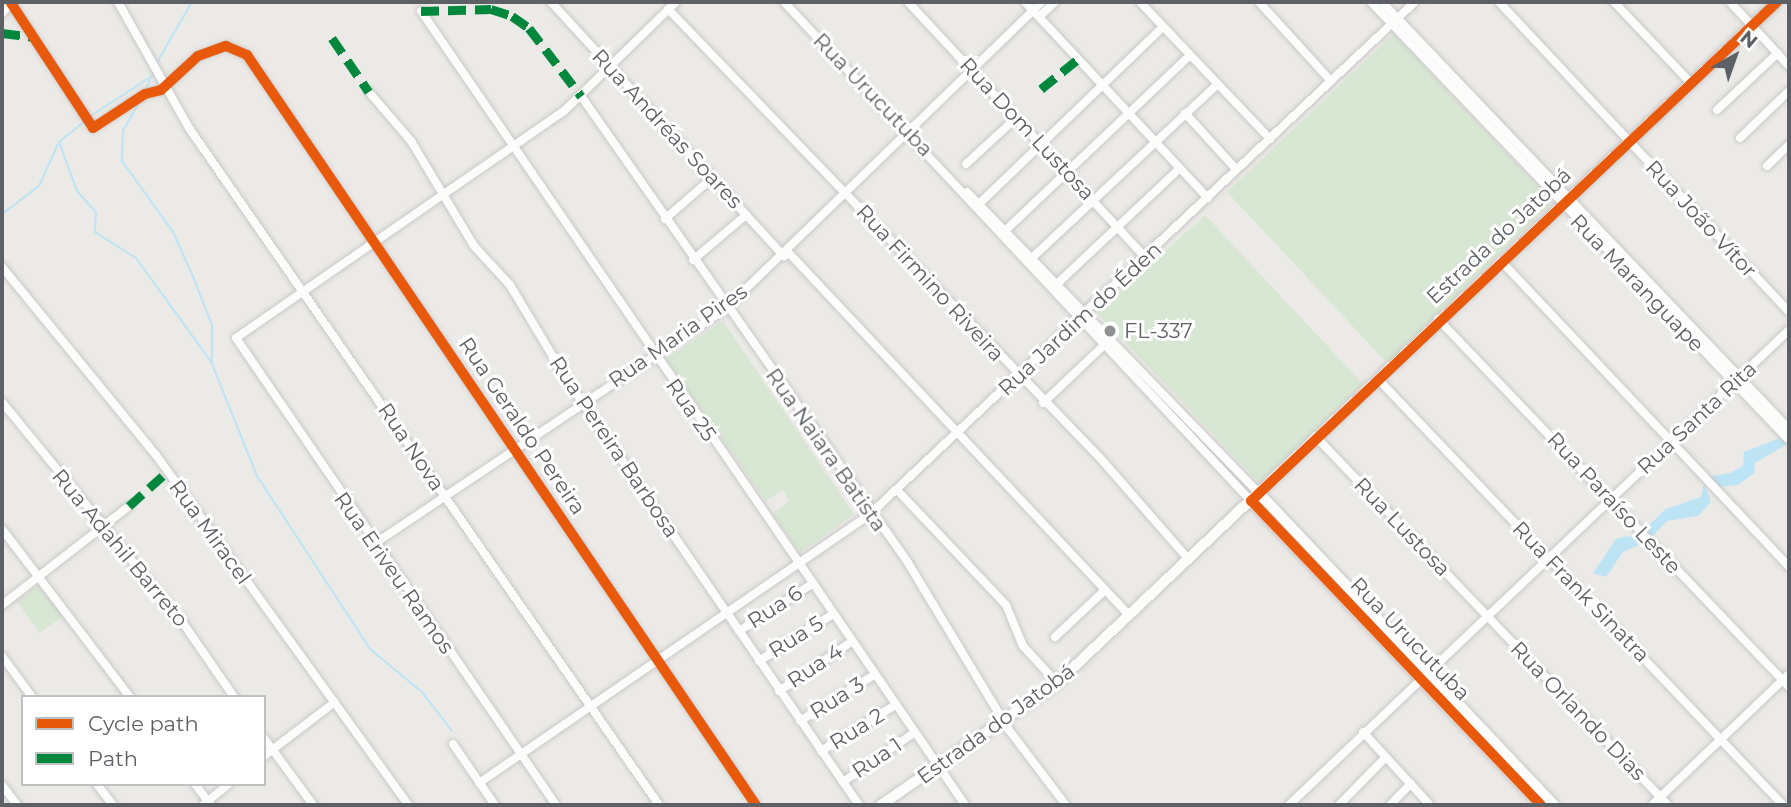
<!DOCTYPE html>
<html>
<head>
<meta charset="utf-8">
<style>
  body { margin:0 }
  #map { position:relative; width:1791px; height:807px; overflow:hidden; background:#eceae7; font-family:Montserrat,sans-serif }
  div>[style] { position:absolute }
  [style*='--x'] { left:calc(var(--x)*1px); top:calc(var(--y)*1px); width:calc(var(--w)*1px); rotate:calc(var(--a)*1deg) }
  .green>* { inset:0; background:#d8e7d3 }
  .water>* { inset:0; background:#bce4f5 }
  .stream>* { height:2px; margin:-1px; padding:0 1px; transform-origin:1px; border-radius:1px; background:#bce4f5 }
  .roads { filter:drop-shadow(0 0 2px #c8c8c8) drop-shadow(0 0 2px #c8c8c8) }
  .street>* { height:8px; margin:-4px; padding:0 4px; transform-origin:4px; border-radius:4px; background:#fcfcfb }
  .secondary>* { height:10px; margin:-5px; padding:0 5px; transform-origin:5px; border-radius:5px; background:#fcfcfb }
  .quiet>* { height:9px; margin-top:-4.5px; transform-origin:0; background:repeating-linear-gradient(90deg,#00873e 0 18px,transparent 0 27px) }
  .cycleway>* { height:10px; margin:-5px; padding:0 5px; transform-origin:5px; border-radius:5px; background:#e8590c }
  .dots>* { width:19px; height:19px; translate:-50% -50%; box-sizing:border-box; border:4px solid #fff; border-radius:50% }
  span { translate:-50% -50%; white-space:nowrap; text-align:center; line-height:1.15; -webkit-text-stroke:6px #fff; paint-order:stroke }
  .street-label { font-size:21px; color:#5d6165 }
  .poi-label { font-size:21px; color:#5d6165 }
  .left { translate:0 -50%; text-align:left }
  .frame { position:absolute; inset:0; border:4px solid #5d6165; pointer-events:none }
  .legend { position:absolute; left:21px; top:695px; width:245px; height:91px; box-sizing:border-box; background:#fff; border:2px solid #bec0c1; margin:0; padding:9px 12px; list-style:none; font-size:21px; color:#5d6165 }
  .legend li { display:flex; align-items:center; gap:14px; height:35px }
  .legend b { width:35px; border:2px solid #bec0c1 }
  .north { position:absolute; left:1700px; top:21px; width:70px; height:70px; -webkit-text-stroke:5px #fff; paint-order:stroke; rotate:40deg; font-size:19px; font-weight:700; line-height:28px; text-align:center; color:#5d6165 }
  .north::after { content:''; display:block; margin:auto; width:24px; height:32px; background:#5d6165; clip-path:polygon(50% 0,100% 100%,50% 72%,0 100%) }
</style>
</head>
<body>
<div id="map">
  <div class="green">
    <div style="clip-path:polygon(1394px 34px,1553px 202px,1387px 363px,1227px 192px)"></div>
    <div style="clip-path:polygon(1205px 215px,1363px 384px,1260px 483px,1097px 313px)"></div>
    <div style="clip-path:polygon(723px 321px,854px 514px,800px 553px,773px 513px,789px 501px,783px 490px,766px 501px,666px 359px)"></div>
    <div style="clip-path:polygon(40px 584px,64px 616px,39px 633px,17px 601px)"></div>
  </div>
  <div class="water">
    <div style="clip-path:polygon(1783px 437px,1789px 443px,1755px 463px,1754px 473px,1738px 485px,1716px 487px,1708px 477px,1730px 473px,1743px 466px,1744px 452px)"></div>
    <div style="clip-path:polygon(1704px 483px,1711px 502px,1698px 516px,1667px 521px,1651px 538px,1644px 530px,1666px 509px,1701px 497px)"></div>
    <div style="clip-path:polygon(1638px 534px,1646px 542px,1623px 552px,1606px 577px,1593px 573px,1616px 539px)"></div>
  </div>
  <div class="stream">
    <div style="--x:156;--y:64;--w:72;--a:-59.9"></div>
    <div style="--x:146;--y:90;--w:19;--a:-69"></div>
    <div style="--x:140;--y:101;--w:34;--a:120"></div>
    <div style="--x:123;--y:130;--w:31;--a:92"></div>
    <div style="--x:122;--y:161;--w:87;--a:54.3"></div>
    <div style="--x:173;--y:232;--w:51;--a:65.9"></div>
    <div style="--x:194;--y:279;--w:49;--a:68.6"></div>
    <div style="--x:212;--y:325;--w:39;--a:90"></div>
    <div style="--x:212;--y:364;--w:121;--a:68.1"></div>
    <div style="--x:257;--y:476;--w:207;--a:56.8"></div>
    <div style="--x:370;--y:649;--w:67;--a:39.6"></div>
    <div style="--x:422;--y:692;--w:49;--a:52.4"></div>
    <div style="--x:89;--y:117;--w:72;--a:-33"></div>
    <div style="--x:85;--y:121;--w:33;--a:141"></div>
    <div style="--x:59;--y:142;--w:52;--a:69.8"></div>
    <div style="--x:77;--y:191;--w:28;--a:48"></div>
    <div style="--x:96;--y:212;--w:20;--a:93"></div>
    <div style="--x:95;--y:232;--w:49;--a:32.4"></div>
    <div style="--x:136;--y:258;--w:130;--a:54.1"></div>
    <div style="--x:2;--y:214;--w:46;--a:-37.1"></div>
    <div style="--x:39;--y:186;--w:46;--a:-65.7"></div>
  </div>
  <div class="roads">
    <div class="street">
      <div style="--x:118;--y:2;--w:145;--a:60.6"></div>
      <div style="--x:189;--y:128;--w:824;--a:55.23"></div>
      <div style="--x:551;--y:2;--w:345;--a:47.5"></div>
      <div style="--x:784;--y:2;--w:683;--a:46.9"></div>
      <div style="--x:908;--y:2;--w:348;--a:47.1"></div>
      <div style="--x:1025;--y:2;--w:268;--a:47"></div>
      <div style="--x:1140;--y:2;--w:189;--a:46.5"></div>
      <div style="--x:1259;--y:2;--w:107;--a:47.7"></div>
      <div style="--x:1371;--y:2;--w:605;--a:46.34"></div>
      <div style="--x:1382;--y:2;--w:590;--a:46.37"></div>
      <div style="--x:1499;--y:2;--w:424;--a:46.9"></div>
      <div style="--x:1614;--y:2;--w:112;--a:46.5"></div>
      <div style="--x:1730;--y:2;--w:87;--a:47.3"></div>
      <div style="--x:11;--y:3;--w:149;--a:56.7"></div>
      <div style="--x:93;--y:128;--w:62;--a:-33.2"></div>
      <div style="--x:145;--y:94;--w:16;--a:-14"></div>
      <div style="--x:161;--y:90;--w:50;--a:-42.6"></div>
      <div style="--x:198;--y:56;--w:30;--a:-20"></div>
      <div style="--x:226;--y:46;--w:23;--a:23"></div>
      <div style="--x:247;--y:55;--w:906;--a:55.84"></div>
      <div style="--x:668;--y:9;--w:624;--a:46.1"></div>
      <div style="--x:1101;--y:459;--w:134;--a:48.9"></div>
      <div style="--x:421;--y:11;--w:962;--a:55.58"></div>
      <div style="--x:2;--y:13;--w:15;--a:-48"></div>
      <div style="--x:1040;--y:16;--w:21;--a:-43"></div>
      <div style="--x:369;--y:92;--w:65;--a:49.4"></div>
      <div style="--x:411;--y:141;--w:122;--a:59"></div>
      <div style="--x:474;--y:246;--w:53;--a:47.3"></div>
      <div style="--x:510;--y:285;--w:111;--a:59"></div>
      <div style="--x:567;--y:380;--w:516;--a:55.51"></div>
      <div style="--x:581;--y:96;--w:568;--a:54.97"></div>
      <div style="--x:907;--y:561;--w:197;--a:58.9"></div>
      <div style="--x:1009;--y:730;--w:94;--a:52.8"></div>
      <div style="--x:1717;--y:110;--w:83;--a:-43.1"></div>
      <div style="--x:1185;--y:113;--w:76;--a:47.7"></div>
      <div style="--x:1740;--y:138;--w:68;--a:-43.8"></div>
      <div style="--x:966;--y:164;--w:67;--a:-42.6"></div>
      <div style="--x:1767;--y:166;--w:30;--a:-44"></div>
      <div style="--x:967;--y:192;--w:419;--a:45.9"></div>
      <div style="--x:979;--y:204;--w:255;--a:-43.9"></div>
      <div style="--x:665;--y:219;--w:62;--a:-41.1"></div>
      <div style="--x:1008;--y:228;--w:251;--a:-43.5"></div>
      <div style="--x:788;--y:252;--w:499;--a:46.8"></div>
      <div style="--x:1034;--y:256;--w:250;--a:-43.1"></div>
      <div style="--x:693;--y:260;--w:70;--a:-40.3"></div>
      <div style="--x:1501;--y:261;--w:420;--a:46.7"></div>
      <div style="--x:2;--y:267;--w:243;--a:50.7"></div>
      <div style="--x:156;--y:455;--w:431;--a:54.2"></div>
      <div style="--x:1058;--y:283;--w:166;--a:-43.3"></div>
      <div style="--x:1438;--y:319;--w:509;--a:46.35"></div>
      <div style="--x:1378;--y:379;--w:588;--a:46.45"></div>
      <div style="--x:2;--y:402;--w:286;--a:50.7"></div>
      <div style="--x:183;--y:623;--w:90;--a:55.4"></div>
      <div style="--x:1043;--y:403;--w:83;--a:-43.5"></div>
      <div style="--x:1317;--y:438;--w:508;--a:46.28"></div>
      <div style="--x:898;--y:491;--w:157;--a:46.5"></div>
      <div style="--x:1006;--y:605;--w:44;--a:67.5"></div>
      <div style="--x:1023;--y:646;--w:50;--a:47.4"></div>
      <div style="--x:2;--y:529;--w:211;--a:52.7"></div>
      <div style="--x:374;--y:544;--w:424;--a:-33.8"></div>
      <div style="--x:726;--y:308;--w:440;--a:-44.1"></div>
      <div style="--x:2;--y:605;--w:161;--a:-37.9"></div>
      <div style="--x:739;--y:631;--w:87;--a:-32.8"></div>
      <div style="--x:1055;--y:637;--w:69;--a:-43.2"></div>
      <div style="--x:2;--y:656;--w:51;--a:53.8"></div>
      <div style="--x:759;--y:661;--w:88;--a:-32.4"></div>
      <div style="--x:779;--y:691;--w:87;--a:-34.2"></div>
      <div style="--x:800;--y:721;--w:87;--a:-31.9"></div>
      <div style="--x:1363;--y:732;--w:99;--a:47.5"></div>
      <div style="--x:264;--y:738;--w:83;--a:53.8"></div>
      <div style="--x:453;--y:744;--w:74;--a:55.5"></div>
      <div style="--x:821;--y:751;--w:84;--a:-31.8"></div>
      <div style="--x:264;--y:756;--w:89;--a:-37.3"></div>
      <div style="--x:843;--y:782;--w:83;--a:-34.7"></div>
      <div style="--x:479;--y:783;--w:473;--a:-34.5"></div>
      <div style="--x:869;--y:515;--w:749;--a:-43.22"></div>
      <div style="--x:97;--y:784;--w:26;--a:53"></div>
      <div style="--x:195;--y:784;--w:25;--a:53"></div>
      <div style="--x:2;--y:785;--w:25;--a:53"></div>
      <div style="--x:203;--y:805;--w:33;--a:-39"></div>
      <div style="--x:556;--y:805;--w:566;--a:-124.42"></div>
      <div style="--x:236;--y:338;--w:399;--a:-34.7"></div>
      <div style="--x:564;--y:111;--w:156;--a:-44.2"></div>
      <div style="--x:1289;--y:805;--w:690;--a:-43.53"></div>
      <div style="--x:1339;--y:805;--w:67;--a:-45.6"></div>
      <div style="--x:1390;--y:805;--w:30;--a:-46"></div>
      <div style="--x:1652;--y:805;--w:190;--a:-43.7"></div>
    </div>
    <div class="secondary">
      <div style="--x:1259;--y:493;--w:429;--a:46.6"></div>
      <div style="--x:1251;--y:501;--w:420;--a:46.4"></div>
      <div style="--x:881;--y:805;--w:214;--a:-34.7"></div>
      <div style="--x:1057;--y:683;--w:991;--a:-43.41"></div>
    </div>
  </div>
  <div class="quiet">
    <div style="--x:421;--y:11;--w:70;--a:-1.6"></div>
    <div style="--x:491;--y:9;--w:22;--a:18"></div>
    <div style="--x:512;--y:16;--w:21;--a:35"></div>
    <div style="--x:529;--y:28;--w:86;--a:52.6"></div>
    <div style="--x:2;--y:33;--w:34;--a:7"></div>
    <div style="--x:332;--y:38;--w:65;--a:55.6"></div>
    <div style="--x:1041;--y:89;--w:48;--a:-39"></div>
    <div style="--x:129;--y:506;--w:51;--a:-41.8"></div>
  </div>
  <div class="cycleway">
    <div style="--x:11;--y:3;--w:149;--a:56.7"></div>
    <div style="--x:93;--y:128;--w:62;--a:-33.2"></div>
    <div style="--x:145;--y:94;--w:16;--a:-14"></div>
    <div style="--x:161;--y:90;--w:50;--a:-42.6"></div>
    <div style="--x:198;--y:56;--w:30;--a:-20"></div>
    <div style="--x:226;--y:46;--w:23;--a:23"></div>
    <div style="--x:247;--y:55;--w:906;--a:55.84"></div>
    <div style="--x:1541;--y:805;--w:420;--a:-133.6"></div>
    <div style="--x:1251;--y:501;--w:725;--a:-43.49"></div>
  </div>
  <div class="dots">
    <div style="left:1110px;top:331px;background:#8f9192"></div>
  </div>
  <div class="street-label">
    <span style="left:873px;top:95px;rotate:46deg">Rua Urucutuba</span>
    <span style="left:667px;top:129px;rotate:47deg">Rua Andréas Soares</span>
    <span style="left:1027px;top:129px;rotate:47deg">Rua Dom Lustosa</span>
    <span style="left:1701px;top:219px;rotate:47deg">Rua João Vítor</span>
    <span style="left:1499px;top:236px;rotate:-43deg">Estrada do Jatobá</span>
    <span style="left:930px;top:283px;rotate:47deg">Rua Firmino Riveira</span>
    <span style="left:1637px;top:283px;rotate:46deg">Rua Maranguape</span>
    <span style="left:1080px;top:319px;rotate:-43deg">Rua Jardim do Éden</span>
    <span style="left:678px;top:336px;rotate:-35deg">Rua Maria Pires</span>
    <span style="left:691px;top:410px;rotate:55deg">Rua 25</span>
    <span style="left:1697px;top:418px;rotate:-43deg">Rua Santa Rita</span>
    <span style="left:522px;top:426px;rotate:56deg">Rua Geraldo Pereira</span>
    <span style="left:411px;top:447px;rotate:56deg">Rua Nova</span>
    <span style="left:614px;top:447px;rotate:56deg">Rua Pereira Barbosa</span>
    <span style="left:826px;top:450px;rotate:55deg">Rua Naiara Batista</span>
    <span style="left:1614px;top:503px;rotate:47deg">Rua Paraíso Leste</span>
    <span style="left:1402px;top:527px;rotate:46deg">Rua Lustosa</span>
    <span style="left:210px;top:532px;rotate:54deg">Rua Miracel</span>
    <span style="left:120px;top:548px;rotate:50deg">Rua Adahil Barreto</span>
    <span style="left:394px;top:573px;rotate:55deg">Rua Eriveu Ramos</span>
    <span style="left:1581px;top:592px;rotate:46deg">Rua Frank Sinatra</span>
    <span style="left:775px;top:607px;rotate:-33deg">Rua 6</span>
    <span style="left:796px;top:637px;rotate:-32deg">Rua 5</span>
    <span style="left:1410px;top:639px;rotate:46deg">Rua Urucutuba</span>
    <span style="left:815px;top:666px;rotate:-34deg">Rua 4</span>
    <span style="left:837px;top:698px;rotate:-32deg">Rua 3</span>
    <span style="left:1578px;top:711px;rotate:46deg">Rua Orlando Dias</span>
    <span style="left:996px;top:724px;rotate:-36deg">Estrada do Jatobá</span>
    <span style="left:857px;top:729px;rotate:-32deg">Rua 2</span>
    <span style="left:877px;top:758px;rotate:-34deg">Rua 1</span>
  </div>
  <div class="poi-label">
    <span class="left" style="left:1124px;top:331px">FL-337</span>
  </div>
  <div class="frame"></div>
  <ul class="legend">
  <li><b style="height:9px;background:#e8590c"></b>Cycle path</li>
  <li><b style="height:9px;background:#00873e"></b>Path</li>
  </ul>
  <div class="north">N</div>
</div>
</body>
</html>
